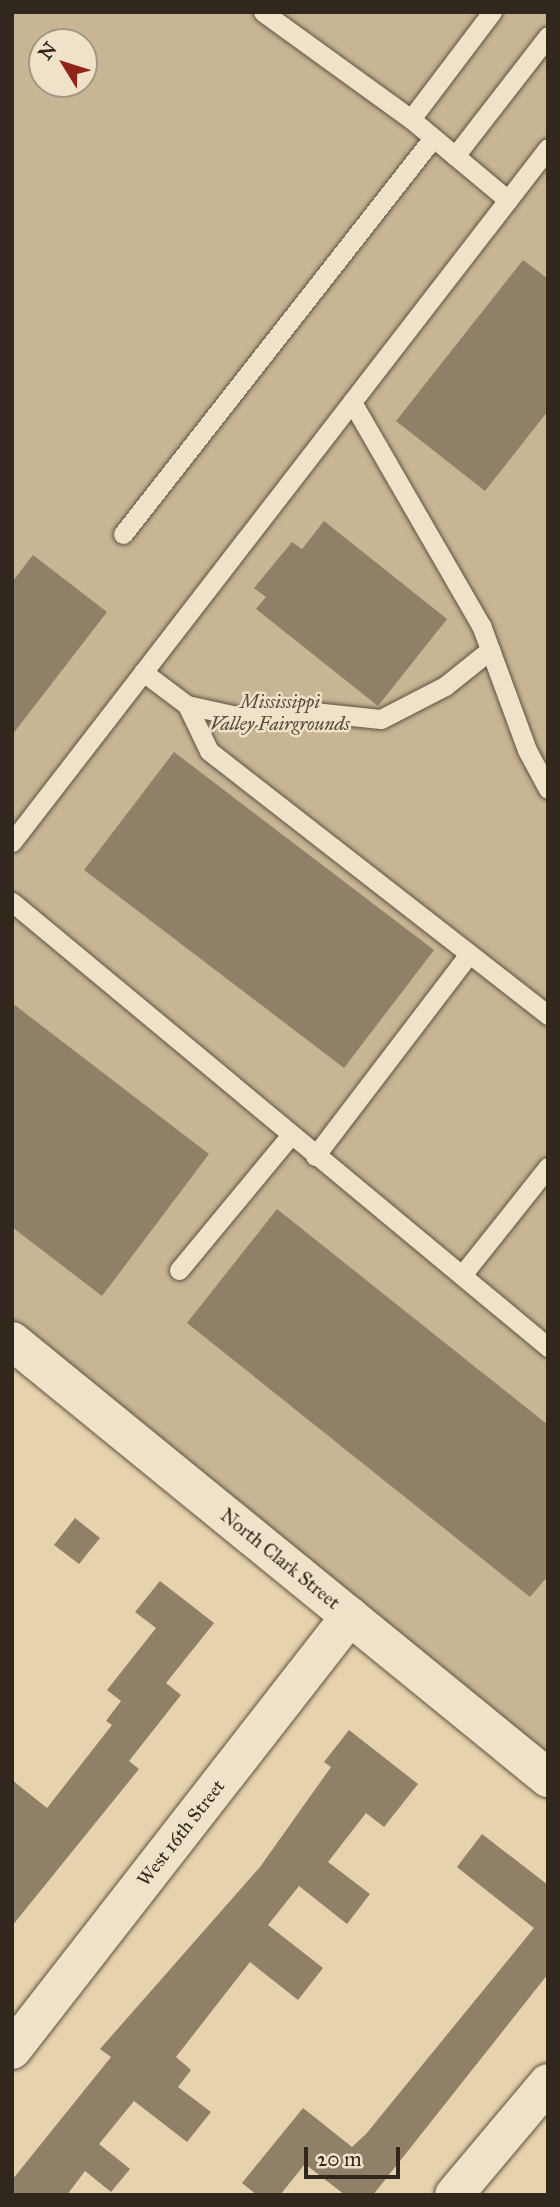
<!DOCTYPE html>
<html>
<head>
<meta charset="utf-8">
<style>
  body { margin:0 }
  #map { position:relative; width:560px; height:2207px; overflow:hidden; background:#e6d2ac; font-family:"IM FELL Great Primer",serif }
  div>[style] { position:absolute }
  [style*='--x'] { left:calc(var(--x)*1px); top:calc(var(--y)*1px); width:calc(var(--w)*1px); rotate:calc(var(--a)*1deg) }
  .green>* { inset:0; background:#c7b594 }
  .building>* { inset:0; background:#8f8067 }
  .roads { filter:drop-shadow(0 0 2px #5e5241) drop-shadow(0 0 2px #5e5241) }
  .lane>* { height:19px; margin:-9.5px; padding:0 9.5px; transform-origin:9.5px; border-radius:9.5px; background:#efe2c9 }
  .street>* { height:38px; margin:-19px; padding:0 19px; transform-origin:19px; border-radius:19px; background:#efe2c9 }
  span { translate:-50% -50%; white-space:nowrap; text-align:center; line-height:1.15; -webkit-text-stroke:5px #efe2c9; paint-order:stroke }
  .park-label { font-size:19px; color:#564b3b; font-style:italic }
  .street-label { font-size:19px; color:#31281d }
  .frame { position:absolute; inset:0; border:14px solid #31281d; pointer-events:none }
  .north { position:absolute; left:28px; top:28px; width:70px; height:70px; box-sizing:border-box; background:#efe2c9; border:2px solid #a39884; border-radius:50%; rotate:308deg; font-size:19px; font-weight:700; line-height:28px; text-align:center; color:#31281d }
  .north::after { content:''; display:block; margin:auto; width:24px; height:32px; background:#8f2418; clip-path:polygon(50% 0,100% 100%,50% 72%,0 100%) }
  .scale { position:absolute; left:304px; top:2147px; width:96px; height:32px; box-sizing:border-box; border:4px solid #31281d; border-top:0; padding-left:9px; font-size:21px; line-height:24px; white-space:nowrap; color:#31281d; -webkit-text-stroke:5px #efe2c9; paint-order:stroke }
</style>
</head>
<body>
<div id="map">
  <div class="green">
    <div style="clip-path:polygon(evenodd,12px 12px,548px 12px,548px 1778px,12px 1341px,12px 12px,42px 42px,84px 42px,84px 84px,42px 84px,42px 42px)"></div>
  </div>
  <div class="building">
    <div style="clip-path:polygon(523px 260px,548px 279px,548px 411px,485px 491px,396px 421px)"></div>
    <div style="clip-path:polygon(324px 521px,447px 619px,378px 706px,256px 609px,266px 597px,254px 588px,292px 542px,302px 549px)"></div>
    <div style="clip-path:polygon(33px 555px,107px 612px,12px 735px,12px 582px)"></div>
    <div style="clip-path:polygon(174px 752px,434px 950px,344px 1068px,84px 870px)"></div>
    <div style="clip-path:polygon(12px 1003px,209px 1154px,102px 1296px,12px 1227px)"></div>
    <div style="clip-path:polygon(277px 1209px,548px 1425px,548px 1576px,530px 1597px,187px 1323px)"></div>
    <div style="clip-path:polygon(75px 1518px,100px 1538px,79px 1564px,54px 1545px)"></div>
    <div style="clip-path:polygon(160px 1581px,214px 1623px,166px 1683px,181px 1695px,129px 1761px,139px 1769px,12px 1926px,12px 1780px,47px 1808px,112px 1725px,106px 1721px,121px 1701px,107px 1690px,156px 1628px,135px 1612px)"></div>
    <div style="clip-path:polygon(349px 1730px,418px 1784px,384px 1827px,366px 1813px,328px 1862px,370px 1894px,347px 1924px,299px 1886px,268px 1925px,323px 1968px,298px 2000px,250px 1962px,176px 2057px,191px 2070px,178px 2087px,211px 2112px,187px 2142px,134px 2101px,99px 2144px,130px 2169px,111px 2192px,85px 2171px,67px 2195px,12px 2195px,12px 2180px,111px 2057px,100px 2049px,260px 1867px,331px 1767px,324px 1762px)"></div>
    <div style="clip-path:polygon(482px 1834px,548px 1885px,548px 1974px,373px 2195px,345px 2195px,305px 2164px,280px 2195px,257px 2195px,242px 2183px,303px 2108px,352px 2147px,366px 2134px,534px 1928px,457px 1867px)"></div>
  </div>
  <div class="roads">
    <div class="lane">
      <div style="--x:263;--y:12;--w:183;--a:35.9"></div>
      <div style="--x:411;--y:119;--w:134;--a:-52.9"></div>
      <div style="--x:411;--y:119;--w:126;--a:39.9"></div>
      <div style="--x:455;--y:156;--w:152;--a:-52.2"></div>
      <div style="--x:352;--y:402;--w:258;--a:60"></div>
      <div style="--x:481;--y:625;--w:133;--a:69.8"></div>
      <div style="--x:527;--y:750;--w:44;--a:61.7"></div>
      <div style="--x:123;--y:534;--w:503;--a:-51.95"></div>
      <div style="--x:143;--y:672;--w:55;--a:36.9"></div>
      <div style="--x:187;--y:705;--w:51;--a:64.4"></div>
      <div style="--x:209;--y:751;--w:430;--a:37.9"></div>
      <div style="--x:187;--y:705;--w:56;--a:12.3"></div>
      <div style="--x:242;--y:717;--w:52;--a:-7.7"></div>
      <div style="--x:294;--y:710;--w:87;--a:5.9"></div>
      <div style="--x:381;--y:719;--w:72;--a:-27.3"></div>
      <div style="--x:445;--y:686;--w:58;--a:-38.7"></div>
      <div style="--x:12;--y:842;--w:877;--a:-52.32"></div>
      <div style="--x:12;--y:902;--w:697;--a:39.7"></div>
      <div style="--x:315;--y:1156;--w:254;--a:-52.7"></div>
      <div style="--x:179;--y:1270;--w:174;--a:-50.4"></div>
      <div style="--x:462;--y:1275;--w:138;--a:-51.5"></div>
    </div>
    <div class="street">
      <div style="--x:12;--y:1341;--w:692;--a:39.19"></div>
      <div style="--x:12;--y:2050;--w:550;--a:-52.09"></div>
      <div style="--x:454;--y:2195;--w:146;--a:-50"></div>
    </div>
  </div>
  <div class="park-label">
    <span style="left:280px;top:713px">Mississippi<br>Valley Fairgrounds</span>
  </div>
  <div class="street-label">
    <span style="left:280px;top:1559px;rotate:39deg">North Clark Street</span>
    <span style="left:181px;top:1833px;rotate:-52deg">West 16th Street</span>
  </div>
  <div class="frame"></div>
  <div class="north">N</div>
  <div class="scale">20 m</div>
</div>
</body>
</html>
